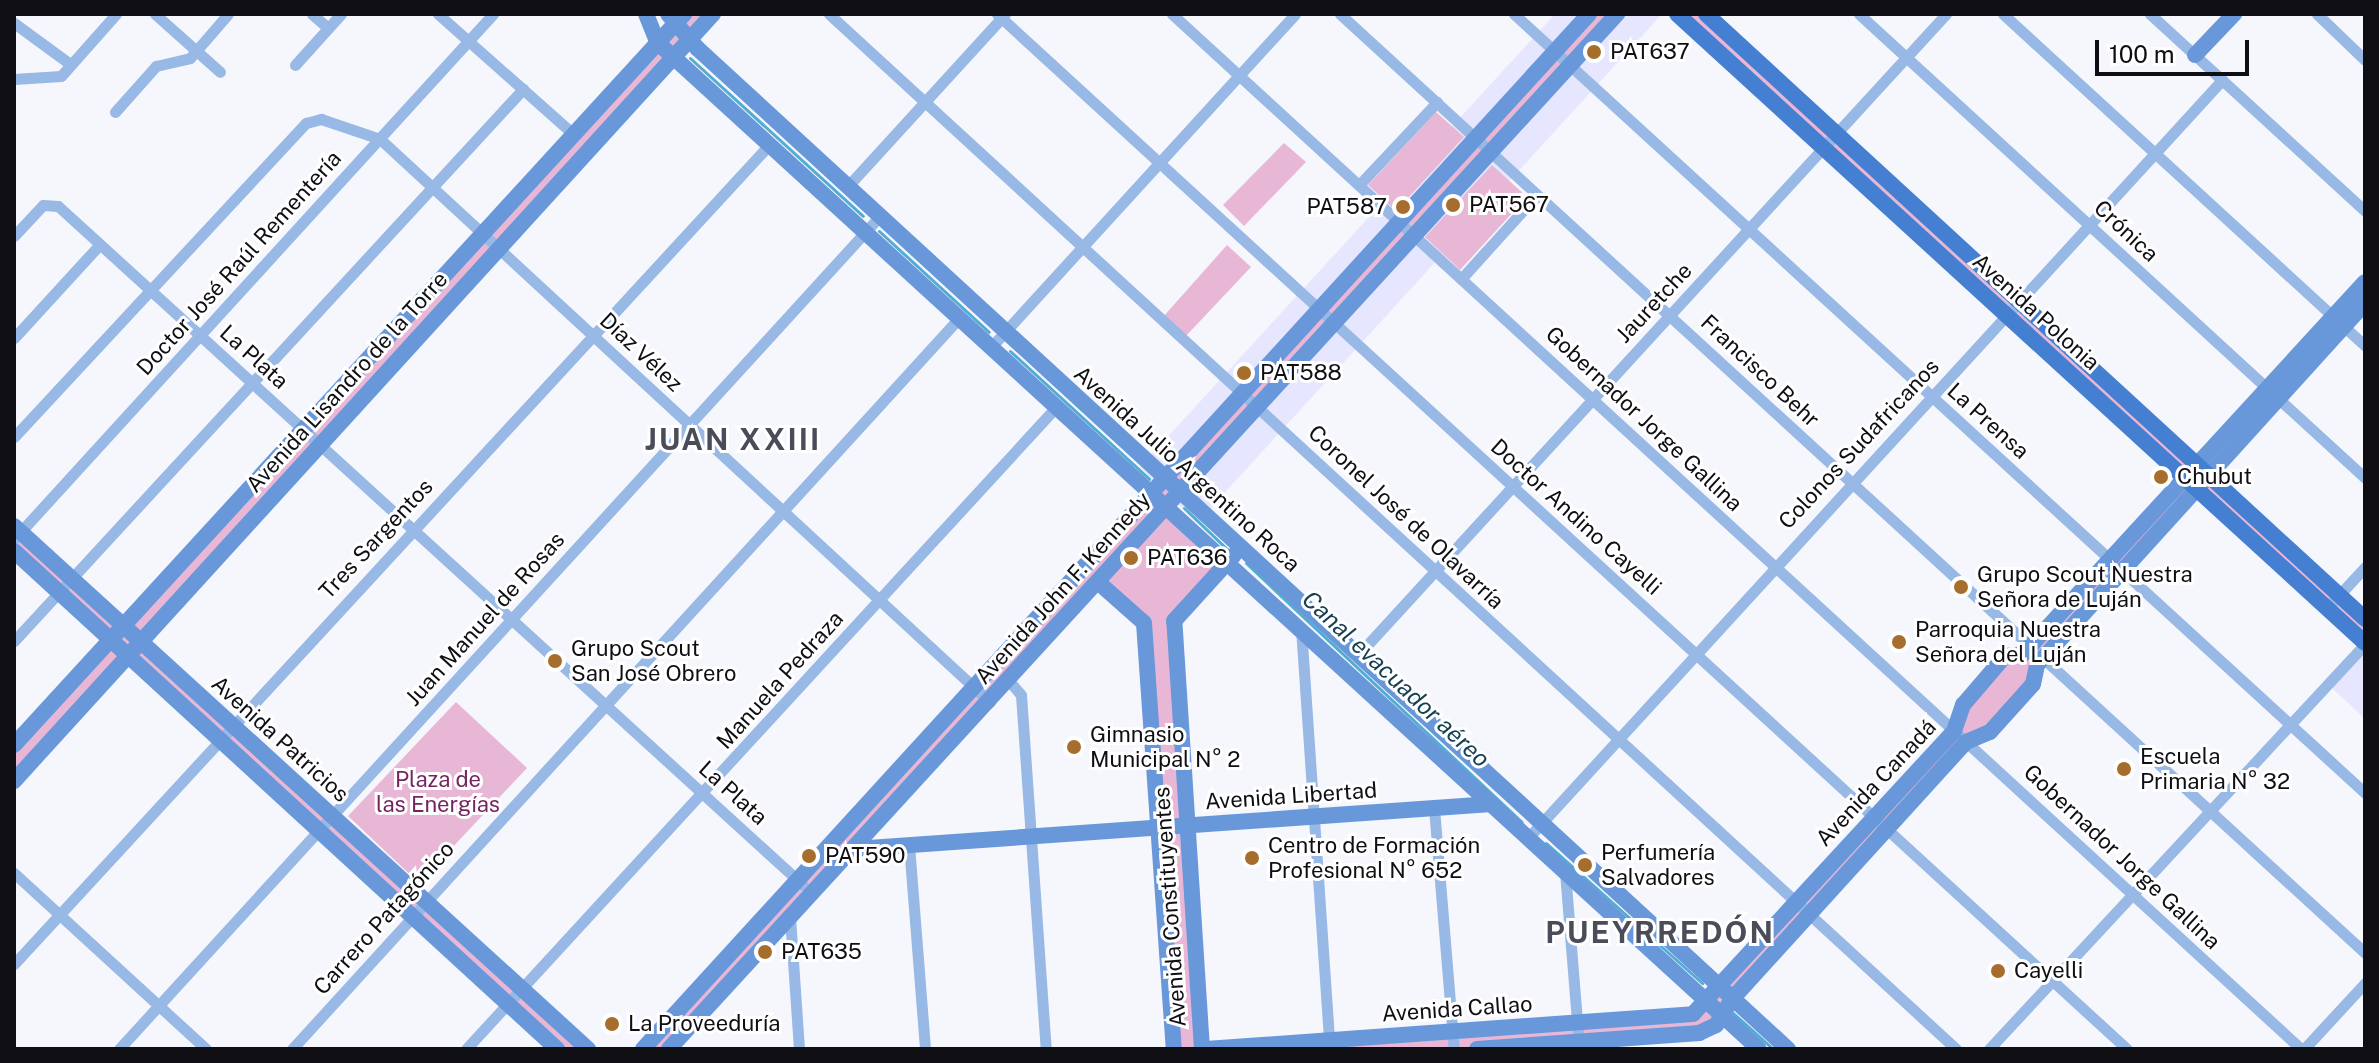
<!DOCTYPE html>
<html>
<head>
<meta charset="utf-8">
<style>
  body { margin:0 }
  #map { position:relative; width:2379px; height:1063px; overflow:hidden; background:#f6f6fd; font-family:"Public Sans",sans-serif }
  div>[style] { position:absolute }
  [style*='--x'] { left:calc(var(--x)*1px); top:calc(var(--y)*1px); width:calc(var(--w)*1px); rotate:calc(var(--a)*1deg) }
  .built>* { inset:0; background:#e6e7ff }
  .green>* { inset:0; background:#e9b7d6 }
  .stream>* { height:3px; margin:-1.5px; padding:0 1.5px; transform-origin:1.5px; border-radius:1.5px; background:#51add4 }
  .street>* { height:11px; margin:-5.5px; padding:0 5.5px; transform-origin:5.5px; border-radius:5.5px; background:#98b8e5 }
  .secondary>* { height:16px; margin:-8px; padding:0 8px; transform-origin:8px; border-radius:8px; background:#6898da }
  .primary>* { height:16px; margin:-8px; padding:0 8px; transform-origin:8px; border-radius:8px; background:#447fd1 }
  .dots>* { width:22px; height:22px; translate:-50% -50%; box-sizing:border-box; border:4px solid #fff; border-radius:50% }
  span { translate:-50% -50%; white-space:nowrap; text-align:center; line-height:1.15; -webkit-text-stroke:6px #fff; paint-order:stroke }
  .poi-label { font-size:22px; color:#0e0e13 }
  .left { translate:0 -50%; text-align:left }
  .right { translate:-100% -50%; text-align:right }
  .street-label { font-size:22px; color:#0e0e13 }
  .park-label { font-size:22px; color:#76245f }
  .water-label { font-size:24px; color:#163f50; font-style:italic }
  .district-label { font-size:30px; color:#4b4c59; font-weight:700; letter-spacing:2px }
  .frame { position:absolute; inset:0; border:16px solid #0e0e13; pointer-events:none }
  .scale { position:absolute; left:2095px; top:40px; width:154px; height:36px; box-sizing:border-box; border:4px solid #0e0e13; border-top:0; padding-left:10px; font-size:24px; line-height:28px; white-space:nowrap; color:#0e0e13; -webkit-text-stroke:6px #fff; paint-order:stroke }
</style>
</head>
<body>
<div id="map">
  <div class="built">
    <div style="clip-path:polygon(1555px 14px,1662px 14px,1197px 523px,1140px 467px)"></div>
    <div style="clip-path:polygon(2365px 644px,2365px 719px,2328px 684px)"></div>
  </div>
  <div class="green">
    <div style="clip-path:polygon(684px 14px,713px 14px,141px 641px,588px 1049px,557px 1049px,128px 656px,14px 781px,14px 745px,110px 639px,14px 551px,14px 526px,123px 625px)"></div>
    <div style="clip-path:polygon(1589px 14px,1617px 14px,1166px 506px,1228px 563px,1174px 621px,1202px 1049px,1174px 1049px,1144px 623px,1099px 583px,669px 1049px,643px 1049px)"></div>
    <div style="clip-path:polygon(1677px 14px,1706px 14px,2196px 464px,2365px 282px,2365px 303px,2209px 475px,2365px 619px,2365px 643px,2196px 488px,1990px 732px,1974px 734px,1716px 1025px,1477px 1049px,1206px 1049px,1693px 1014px,1873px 817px,2005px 656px,2023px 653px,2184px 477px)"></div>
    <div style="clip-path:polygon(1436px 112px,1464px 137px,1396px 211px,1368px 185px)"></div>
    <div style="clip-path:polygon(1284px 143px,1306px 162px,1244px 226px,1223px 205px)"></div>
    <div style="clip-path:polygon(1492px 165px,1527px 197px,1460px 270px,1425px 237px)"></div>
    <div style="clip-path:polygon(1227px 245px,1251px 267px,1185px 337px,1163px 317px)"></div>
    <div style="clip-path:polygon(456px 702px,527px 768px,419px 883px,348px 816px)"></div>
  </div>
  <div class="stream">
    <div style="--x:690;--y:58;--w:234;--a:42.4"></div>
    <div style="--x:879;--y:231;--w:149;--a:42.6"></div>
    <div style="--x:1010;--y:351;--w:189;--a:42.6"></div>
    <div style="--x:1184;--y:508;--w:62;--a:43.7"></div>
    <div style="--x:1246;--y:563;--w:378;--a:43.2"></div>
    <div style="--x:1546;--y:843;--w:210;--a:41.9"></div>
    <div style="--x:1733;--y:1013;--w:54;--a:42"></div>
  </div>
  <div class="street">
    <div style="--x:155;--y:14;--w:87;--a:41.7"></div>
    <div style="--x:312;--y:14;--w:21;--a:41"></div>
    <div style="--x:438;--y:14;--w:181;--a:41.6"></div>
    <div style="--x:829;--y:14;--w:1530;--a:42.56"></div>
    <div style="--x:997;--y:14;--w:1532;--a:42.49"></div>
    <div style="--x:1172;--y:14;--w:1532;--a:42.51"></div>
    <div style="--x:1340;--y:14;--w:1390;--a:42.49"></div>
    <div style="--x:1514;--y:14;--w:1154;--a:42.47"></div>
    <div style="--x:1859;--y:14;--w:687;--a:42.52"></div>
    <div style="--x:2003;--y:14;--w:491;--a:42.5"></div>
    <div style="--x:2150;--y:14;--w:292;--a:42.5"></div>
    <div style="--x:2317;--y:14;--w:66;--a:43.8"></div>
    <div style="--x:14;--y:23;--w:69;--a:36.2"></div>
    <div style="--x:295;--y:65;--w:69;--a:-48"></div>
    <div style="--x:14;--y:79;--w:47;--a:-3.7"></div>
    <div style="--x:61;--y:76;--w:83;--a:-48.4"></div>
    <div style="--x:115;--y:112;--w:62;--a:-48.3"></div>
    <div style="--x:156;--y:66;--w:35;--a:-13"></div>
    <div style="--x:190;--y:58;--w:58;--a:-49.2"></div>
    <div style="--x:1359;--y:185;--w:114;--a:-46.8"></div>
    <div style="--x:848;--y:186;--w:233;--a:-47.6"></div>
    <div style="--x:14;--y:236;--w:42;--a:-46.9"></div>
    <div style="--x:43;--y:205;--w:15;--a:4"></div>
    <div style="--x:58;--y:206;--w:1008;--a:42.35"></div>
    <div style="--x:1461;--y:279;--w:113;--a:-47.9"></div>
    <div style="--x:14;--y:338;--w:127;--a:-47.5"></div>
    <div style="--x:992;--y:346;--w:449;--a:-47.6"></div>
    <div style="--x:14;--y:437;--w:429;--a:-47.1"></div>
    <div style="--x:306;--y:123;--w:16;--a:-15"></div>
    <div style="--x:321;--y:119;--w:62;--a:18.7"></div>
    <div style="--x:380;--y:139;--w:830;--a:42.71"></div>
    <div style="--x:14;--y:539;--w:711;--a:-47.62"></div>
    <div style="--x:2327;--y:608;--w:56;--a:-47.2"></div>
    <div style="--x:1301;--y:628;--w:422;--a:86.1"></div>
    <div style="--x:14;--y:641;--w:751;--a:-47.32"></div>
    <div style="--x:1358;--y:655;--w:870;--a:-47.47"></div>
    <div style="--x:1009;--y:681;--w:18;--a:49"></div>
    <div style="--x:1021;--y:695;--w:355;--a:86"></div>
    <div style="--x:1434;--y:808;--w:242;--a:85.3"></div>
    <div style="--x:1528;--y:838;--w:1028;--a:-47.52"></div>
    <div style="--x:909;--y:845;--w:205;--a:85.5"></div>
    <div style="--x:1565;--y:872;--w:175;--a:85.4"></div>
    <div style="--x:14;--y:873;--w:260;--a:42.5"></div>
    <div style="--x:790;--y:917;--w:132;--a:86.1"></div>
    <div style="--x:14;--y:964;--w:1115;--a:-47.33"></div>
    <div style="--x:119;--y:1049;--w:1128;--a:-47.59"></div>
    <div style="--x:292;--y:1049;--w:991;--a:-47.62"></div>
    <div style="--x:466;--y:1049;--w:873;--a:-47.41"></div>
    <div style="--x:1989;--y:1049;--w:553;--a:-47.13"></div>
    <div style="--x:2304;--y:1049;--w:90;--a:-47.3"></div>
  </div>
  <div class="secondary">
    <div style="--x:646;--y:14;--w:31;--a:68"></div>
    <div style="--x:658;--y:43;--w:1491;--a:42.42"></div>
    <div style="--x:668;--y:14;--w:45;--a:49.5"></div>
    <div style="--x:697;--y:48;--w:1481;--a:42.54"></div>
    <div style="--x:2195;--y:55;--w:57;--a:-46.4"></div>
    <div style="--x:14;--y:526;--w:777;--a:42.34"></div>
    <div style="--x:14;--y:551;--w:737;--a:42.52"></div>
    <div style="--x:1099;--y:583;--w:60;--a:41.6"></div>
    <div style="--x:1144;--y:623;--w:427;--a:86"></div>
    <div style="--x:14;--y:745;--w:992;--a:-47.49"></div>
    <div style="--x:14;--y:781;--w:1038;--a:-47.66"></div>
    <div style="--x:854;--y:849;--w:639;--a:-4.04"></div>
    <div style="--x:643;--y:1049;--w:1402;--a:-47.57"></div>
    <div style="--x:669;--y:1049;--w:1404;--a:-47.51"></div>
    <div style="--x:1202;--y:1049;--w:429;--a:-93.7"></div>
    <div style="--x:1174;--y:621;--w:89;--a:-47.7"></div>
    <div style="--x:1206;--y:1049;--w:488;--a:-4.1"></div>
    <div style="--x:1693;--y:1014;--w:385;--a:-47.3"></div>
    <div style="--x:1954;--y:731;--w:28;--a:-71"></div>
    <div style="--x:1963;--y:705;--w:65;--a:-49.4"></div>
    <div style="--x:2005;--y:656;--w:18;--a:-6"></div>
    <div style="--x:2023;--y:654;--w:505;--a:-47.41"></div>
    <div style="--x:1477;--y:1049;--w:223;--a:-4.1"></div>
    <div style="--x:1699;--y:1033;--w:19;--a:-25"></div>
    <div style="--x:1716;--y:1025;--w:32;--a:-58"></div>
    <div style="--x:1733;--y:998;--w:346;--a:-47.7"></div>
    <div style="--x:1966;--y:742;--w:26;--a:-23"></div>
    <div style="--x:1990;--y:732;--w:64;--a:-48.1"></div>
    <div style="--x:2033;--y:684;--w:19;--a:-78"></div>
    <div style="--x:2037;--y:665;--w:488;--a:-47.8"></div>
  </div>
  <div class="primary">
    <div style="--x:1677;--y:14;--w:932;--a:42.43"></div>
    <div style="--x:1706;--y:14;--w:895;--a:42.55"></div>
  </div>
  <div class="dots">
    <div style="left:1594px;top:52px;background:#a76d2c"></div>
    <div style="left:1453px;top:205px;background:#a76d2c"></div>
    <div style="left:1403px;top:207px;background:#a76d2c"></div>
    <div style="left:1244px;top:373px;background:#a76d2c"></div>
    <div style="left:2161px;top:477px;background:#a76d2c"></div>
    <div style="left:1131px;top:558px;background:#a76d2c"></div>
    <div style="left:1961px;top:587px;background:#a76d2c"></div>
    <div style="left:1899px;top:642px;background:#a76d2c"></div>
    <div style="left:555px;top:661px;background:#a76d2c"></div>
    <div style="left:1074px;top:747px;background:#a76d2c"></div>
    <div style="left:2124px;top:769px;background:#a76d2c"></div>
    <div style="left:809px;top:856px;background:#a76d2c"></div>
    <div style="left:1252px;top:858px;background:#a76d2c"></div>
    <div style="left:1585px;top:865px;background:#a76d2c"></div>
    <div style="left:765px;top:952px;background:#a76d2c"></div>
    <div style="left:1998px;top:971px;background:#a76d2c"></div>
    <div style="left:612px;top:1024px;background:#a76d2c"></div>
  </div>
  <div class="poi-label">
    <span class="left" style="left:1610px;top:52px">PAT637</span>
    <span class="left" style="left:1469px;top:205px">PAT567</span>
    <span class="right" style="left:1387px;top:207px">PAT587</span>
    <span class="left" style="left:1260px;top:373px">PAT588</span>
    <span class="left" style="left:2177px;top:477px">Chubut</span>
    <span class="left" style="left:1147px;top:558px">PAT636</span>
    <span class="left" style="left:1977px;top:587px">Grupo Scout Nuestra<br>Señora de Luján</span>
    <span class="left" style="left:1915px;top:642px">Parroquia Nuestra<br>Señora del Luján</span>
    <span class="left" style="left:571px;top:661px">Grupo Scout<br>San José Obrero</span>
    <span class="left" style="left:1090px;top:747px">Gimnasio<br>Municipal N° 2</span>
    <span class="left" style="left:2140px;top:769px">Escuela<br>Primaria N° 32</span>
    <span class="left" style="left:1268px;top:858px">Centro de Formación<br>Profesional N° 652</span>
    <span class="left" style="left:1601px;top:865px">Perfumería<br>Salvadores</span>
    <span class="left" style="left:825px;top:856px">PAT590</span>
    <span class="left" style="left:781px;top:952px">PAT635</span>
    <span class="left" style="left:2014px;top:971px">Cayelli</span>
    <span class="left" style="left:628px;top:1024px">La Proveeduría</span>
  </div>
  <div class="street-label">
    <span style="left:2126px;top:231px;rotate:43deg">Crónica</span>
    <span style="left:239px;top:263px;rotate:-48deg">Doctor José Raúl Rementería</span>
    <span style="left:1654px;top:303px;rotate:-47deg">Jauretche</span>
    <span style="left:2036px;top:312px;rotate:42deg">Avenida Polonia</span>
    <span style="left:641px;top:352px;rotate:43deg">Díaz Vélez</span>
    <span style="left:254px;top:357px;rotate:42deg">La Plata</span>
    <span style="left:1760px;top:371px;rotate:43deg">Francisco Behr</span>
    <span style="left:347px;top:382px;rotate:-48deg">Avenida Lisandro de la Torre</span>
    <span style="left:1644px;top:419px;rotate:43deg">Gobernador Jorge Gallina</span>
    <span style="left:1988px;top:421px;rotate:42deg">La Prensa</span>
    <span style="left:1859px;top:444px;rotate:-47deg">Colonos Sudafricanos</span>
    <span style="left:1187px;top:469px;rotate:42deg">Avenida Julio Argentino Roca</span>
    <span style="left:1406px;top:517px;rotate:43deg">Coronel José de Olavarría</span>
    <span style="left:1576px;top:517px;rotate:42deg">Doctor Andino Cayelli</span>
    <span style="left:376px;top:539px;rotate:-47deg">Tres Sargentos</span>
    <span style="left:1063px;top:588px;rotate:-48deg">Avenida John F. Kennedy</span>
    <span style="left:485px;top:619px;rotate:-48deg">Juan Manuel de Rosas</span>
    <span style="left:780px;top:680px;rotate:-48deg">Manuela Pedraza</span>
    <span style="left:280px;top:739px;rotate:42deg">Avenida Patricios</span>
    <span style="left:1876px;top:783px;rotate:-47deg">Avenida Canadá</span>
    <span style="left:733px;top:793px;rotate:42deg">La Plata</span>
    <span style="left:1291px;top:796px;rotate:-4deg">Avenida Libertad</span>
    <span style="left:2122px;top:857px;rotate:43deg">Gobernador Jorge Gallina</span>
    <span style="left:1170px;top:907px;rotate:-94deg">Avenida Constituyentes</span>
    <span style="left:384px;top:918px;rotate:-48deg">Carrero Patagónico</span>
    <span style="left:1457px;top:1009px;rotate:-4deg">Avenida Callao</span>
  </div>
  <div class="park-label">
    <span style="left:438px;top:792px">Plaza de<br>las Energías</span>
  </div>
  <div class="water-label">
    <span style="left:1396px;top:679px;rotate:43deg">Canal evacuador aéreo</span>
  </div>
  <div class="district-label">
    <span style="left:733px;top:439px">JUAN XXIII</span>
    <span style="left:1660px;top:932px">PUEYRREDÓN</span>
  </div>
  <div class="frame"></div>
  <div class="scale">100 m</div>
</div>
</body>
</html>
